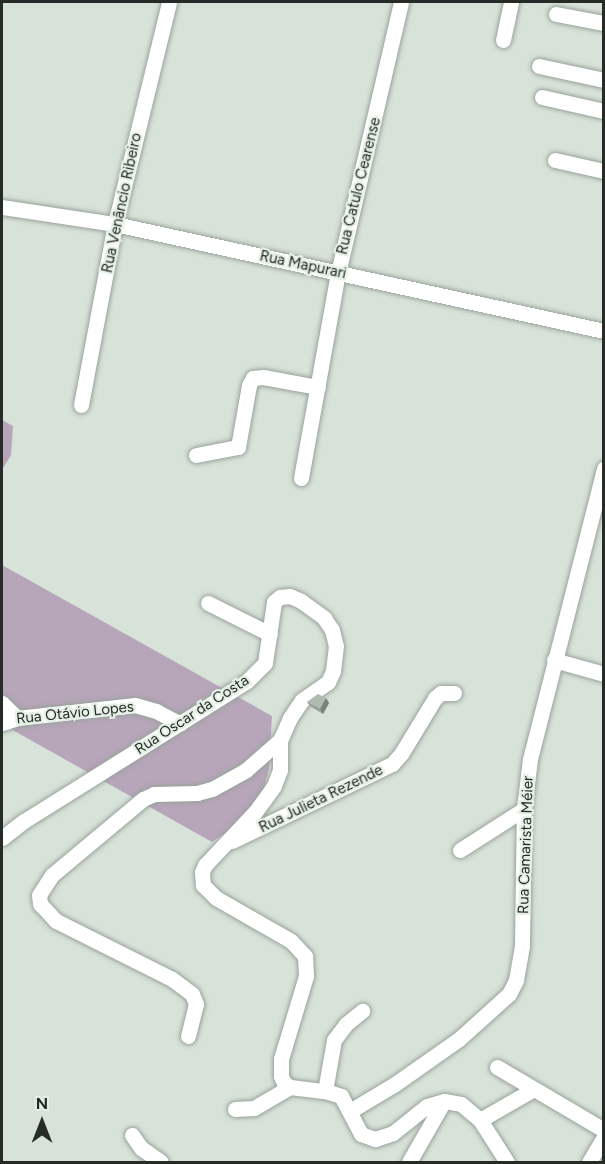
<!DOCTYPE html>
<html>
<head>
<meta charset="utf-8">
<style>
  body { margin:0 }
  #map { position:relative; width:605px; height:1164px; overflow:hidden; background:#d7e2d9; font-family:Figtree,sans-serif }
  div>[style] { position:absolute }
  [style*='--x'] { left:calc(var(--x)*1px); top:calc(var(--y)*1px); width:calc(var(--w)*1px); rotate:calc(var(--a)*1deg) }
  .green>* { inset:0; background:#b7a5ba }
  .roads { filter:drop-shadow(0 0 2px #99a39b) drop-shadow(0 0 2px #99a39b) }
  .minor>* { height:15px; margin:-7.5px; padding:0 7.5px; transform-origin:7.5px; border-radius:7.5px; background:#fff }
  .wall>* { inset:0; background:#96a098 }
  .shaded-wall>* { inset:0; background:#7a827c }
  .building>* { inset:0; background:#afbab1 }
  span { translate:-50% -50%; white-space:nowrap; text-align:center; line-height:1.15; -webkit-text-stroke:4.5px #e4efe6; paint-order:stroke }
  .street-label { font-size:15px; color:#272b28 }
  .frame { position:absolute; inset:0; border:3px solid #272b28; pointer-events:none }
  .north { position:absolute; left:12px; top:1092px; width:60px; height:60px; -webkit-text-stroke:4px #e4efe6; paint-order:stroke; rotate:0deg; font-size:16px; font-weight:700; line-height:24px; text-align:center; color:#272b28 }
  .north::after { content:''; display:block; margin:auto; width:21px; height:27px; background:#272b28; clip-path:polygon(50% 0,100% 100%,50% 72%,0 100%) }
</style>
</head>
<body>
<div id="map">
  <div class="green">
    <div style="clip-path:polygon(2px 420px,13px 426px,11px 455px,2px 470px)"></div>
    <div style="clip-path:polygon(2px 565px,272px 716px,269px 769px,263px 792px,244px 820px,212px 842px,2px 724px)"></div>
  </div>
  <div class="roads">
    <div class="minor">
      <div style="--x:556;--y:14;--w:49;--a:10.6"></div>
      <div style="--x:503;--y:40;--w:39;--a:-78"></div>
      <div style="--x:539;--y:66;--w:66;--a:12.2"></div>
      <div style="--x:542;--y:97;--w:64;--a:12.7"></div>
      <div style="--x:555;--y:160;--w:50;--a:12.7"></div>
      <div style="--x:2;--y:207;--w:114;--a:8.6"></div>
      <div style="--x:115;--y:224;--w:501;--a:12.34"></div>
      <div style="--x:81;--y:405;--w:184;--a:-79.4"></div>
      <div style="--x:115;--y:224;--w:228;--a:-76.3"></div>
      <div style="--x:196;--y:455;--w:43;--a:-10.8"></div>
      <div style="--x:238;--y:447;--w:63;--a:-79.9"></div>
      <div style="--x:249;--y:385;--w:8;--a:-60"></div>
      <div style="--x:253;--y:378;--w:10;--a:-6"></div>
      <div style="--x:263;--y:377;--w:56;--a:10.3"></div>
      <div style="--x:301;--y:478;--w:208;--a:-79.8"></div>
      <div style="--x:338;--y:273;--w:278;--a:-76.9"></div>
      <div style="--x:208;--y:603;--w:69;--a:26.6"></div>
      <div style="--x:554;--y:660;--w:52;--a:15.6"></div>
      <div style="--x:2;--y:703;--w:21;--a:45"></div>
      <div style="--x:2;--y:723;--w:16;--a:-18"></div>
      <div style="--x:17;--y:718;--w:119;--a:-6.3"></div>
      <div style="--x:135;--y:705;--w:22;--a:16"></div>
      <div style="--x:156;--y:711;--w:27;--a:28"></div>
      <div style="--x:2;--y:838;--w:28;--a:-38"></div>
      <div style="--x:24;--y:821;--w:263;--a:-32.1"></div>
      <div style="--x:247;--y:681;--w:25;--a:-45"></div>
      <div style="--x:265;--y:663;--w:62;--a:-81.6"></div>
      <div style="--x:274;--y:602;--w:8;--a:-40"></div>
      <div style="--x:280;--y:597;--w:10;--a:-6"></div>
      <div style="--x:290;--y:596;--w:12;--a:24"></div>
      <div style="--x:301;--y:601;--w:29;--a:36"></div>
      <div style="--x:324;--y:618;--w:14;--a:56"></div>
      <div style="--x:332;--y:630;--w:16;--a:76"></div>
      <div style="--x:336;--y:646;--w:25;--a:97"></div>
      <div style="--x:333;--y:671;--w:12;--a:114"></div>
      <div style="--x:328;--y:682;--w:32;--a:145"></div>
      <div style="--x:302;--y:700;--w:22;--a:124"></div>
      <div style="--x:290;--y:718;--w:24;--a:114"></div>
      <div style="--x:280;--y:740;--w:30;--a:90"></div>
      <div style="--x:280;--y:770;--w:17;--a:111"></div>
      <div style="--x:274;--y:786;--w:32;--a:126"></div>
      <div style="--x:255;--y:812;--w:73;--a:133.3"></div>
      <div style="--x:205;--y:865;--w:8;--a:113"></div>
      <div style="--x:202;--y:872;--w:13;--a:86"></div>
      <div style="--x:203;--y:885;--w:18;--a:45"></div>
      <div style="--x:216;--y:898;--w:86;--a:29.8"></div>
      <div style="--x:291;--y:941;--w:21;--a:47"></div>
      <div style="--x:305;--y:956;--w:20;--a:87"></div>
      <div style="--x:306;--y:976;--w:87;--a:106.8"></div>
      <div style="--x:281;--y:1059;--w:17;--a:90"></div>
      <div style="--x:281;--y:1076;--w:8;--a:67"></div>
      <div style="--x:284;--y:1083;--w:7;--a:34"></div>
      <div style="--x:290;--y:1087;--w:35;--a:7"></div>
      <div style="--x:325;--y:1091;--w:17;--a:17"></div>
      <div style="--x:341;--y:1096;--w:43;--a:62.2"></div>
      <div style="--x:361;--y:1134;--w:15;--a:20"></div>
      <div style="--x:375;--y:1139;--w:19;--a:-18"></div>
      <div style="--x:393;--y:1133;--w:43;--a:-38.5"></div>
      <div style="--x:427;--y:1106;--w:18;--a:-16"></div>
      <div style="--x:444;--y:1101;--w:17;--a:10"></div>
      <div style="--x:461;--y:1104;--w:25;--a:40"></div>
      <div style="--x:480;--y:1120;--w:50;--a:57.3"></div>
      <div style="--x:232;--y:841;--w:178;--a:-25.7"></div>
      <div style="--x:392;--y:764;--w:13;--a:-48"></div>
      <div style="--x:401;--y:754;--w:66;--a:-58.7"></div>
      <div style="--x:435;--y:698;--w:8;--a:-40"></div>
      <div style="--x:441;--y:693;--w:13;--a:0"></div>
      <div style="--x:460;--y:850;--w:76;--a:-32.6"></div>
      <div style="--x:188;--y:1036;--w:33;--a:-76"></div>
      <div style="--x:196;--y:1004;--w:11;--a:-112"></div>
      <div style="--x:192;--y:994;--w:25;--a:-143"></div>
      <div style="--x:172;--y:979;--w:130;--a:-153.4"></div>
      <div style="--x:56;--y:921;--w:23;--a:-133"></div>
      <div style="--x:40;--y:904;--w:9;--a:-96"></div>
      <div style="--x:39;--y:895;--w:24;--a:-57"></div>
      <div style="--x:52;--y:875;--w:119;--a:-39.9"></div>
      <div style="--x:143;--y:799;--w:12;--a:-24"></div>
      <div style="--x:154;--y:794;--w:43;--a:-1.3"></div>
      <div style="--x:197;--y:793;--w:16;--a:-15"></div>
      <div style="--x:212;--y:789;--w:39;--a:-29"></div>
      <div style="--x:246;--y:770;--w:45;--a:-41.4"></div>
      <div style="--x:497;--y:1067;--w:124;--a:30.5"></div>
      <div style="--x:325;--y:1091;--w:52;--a:-80"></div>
      <div style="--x:334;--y:1040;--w:20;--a:-53"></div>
      <div style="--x:346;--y:1024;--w:21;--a:-39"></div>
      <div style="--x:235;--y:1109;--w:19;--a:-3"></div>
      <div style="--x:254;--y:1108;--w:42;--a:-30.3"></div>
      <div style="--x:350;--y:1111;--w:52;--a:-31"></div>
      <div style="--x:395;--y:1084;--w:78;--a:-35.1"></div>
      <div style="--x:459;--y:1039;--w:67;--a:-42"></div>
      <div style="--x:509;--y:994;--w:16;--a:-63"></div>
      <div style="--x:516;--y:980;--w:36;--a:-80"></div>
      <div style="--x:522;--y:945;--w:136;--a:-89.2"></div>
      <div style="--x:524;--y:809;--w:50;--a:-83.2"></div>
      <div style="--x:530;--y:759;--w:300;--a:-75.7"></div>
      <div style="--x:480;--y:1120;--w:62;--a:-29.9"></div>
      <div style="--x:132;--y:1135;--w:16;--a:55"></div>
      <div style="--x:141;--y:1148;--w:24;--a:35"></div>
      <div style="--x:409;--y:1162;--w:70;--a:-60.2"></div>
      <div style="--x:589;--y:1162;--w:29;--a:-59"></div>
    </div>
  </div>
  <div class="wall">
    <div style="clip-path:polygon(326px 698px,329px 703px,323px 714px,310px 706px,307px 702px)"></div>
  </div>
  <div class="shaded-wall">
    <div style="clip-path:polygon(326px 698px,329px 703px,323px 714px,320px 709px)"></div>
  </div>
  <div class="building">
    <div style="clip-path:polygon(318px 694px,326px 698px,320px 709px,307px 702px)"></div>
  </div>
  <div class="street-label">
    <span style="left:359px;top:186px;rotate:-76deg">Rua Catulo Cearense</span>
    <span style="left:122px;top:203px;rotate:-78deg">Rua Venâncio Ribeiro</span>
    <span style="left:303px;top:265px;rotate:12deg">Rua Mapurari</span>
    <span style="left:75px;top:713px;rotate:-6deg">Rua Otávio Lopes</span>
    <span style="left:192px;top:715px;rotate:-33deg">Rua Oscar da Costa</span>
    <span style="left:321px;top:799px;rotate:-26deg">Rua Julieta Rezende</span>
    <span style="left:526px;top:845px;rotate:-88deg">Rua Camarista Méier</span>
  </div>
  <div class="frame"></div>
  <div class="north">N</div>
</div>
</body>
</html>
